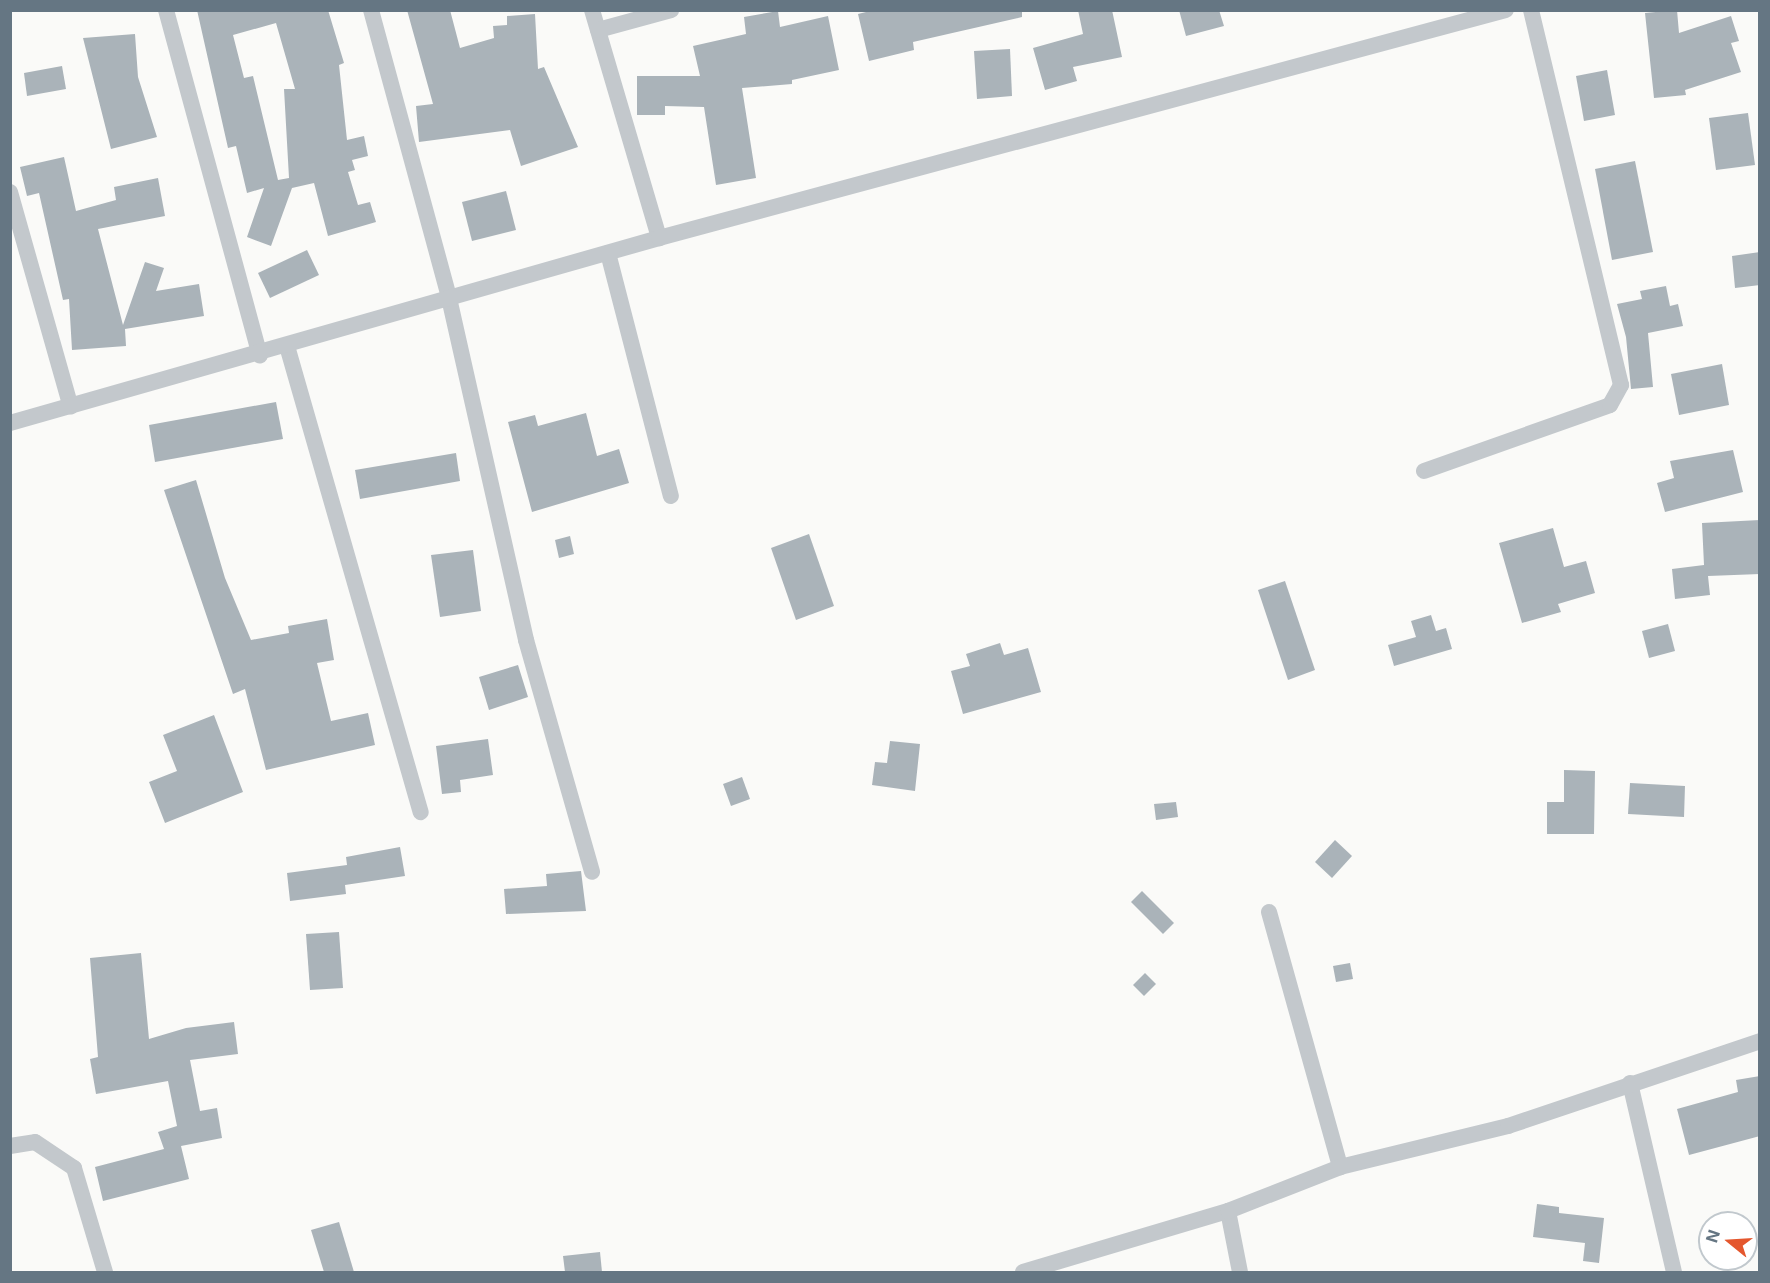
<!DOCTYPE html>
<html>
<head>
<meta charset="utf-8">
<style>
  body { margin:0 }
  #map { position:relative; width:1770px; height:1283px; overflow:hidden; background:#fafaf8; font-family:Inter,sans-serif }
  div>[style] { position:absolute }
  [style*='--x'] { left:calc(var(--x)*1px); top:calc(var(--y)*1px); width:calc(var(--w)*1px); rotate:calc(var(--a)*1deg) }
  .building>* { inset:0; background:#aab3b9 }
  .street>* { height:16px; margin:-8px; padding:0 8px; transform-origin:8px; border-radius:8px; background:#c3c8cc }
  span { translate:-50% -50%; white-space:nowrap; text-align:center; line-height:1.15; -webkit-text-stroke:6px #fff; paint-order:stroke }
  .frame { position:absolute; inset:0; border:12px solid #657683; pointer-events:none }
  .north { position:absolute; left:1698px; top:1211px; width:60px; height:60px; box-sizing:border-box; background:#fff; border:2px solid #c1c8cd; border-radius:50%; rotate:288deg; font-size:16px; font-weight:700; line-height:24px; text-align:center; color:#657683 }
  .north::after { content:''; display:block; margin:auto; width:21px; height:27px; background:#e4572e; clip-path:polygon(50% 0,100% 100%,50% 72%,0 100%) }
</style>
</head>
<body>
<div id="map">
  <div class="building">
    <div style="clip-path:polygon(evenodd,197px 10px,328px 10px,344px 63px,339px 65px,347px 140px,364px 136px,368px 156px,352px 160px,355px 170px,348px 172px,358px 205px,370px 202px,376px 222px,328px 236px,314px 183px,292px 188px,271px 246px,247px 237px,264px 188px,247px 193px,236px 146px,228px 148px,197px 10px,276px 23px,295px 89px,284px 89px,289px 178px,278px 180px,253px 76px,244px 78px,233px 35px,276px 23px)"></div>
    <div style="clip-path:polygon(407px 10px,450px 10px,460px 48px,494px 38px,493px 26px,507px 25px,507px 16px,535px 14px,538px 69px,544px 67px,578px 147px,521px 166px,510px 130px,419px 142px,416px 106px,433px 104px)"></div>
    <div style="clip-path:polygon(874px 10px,1022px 10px,1022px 17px,913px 42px,914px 50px,869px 61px,858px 14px)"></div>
    <div style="clip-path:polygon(1078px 10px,1112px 10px,1122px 57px,1073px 67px,1077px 81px,1045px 90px,1033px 48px,1083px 34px)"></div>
    <div style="clip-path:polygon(1179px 10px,1219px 10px,1224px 26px,1186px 36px)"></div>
    <div style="clip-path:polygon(1677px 10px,1679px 33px,1731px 16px,1739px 41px,1731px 43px,1741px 72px,1685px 90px,1686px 95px,1654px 98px,1645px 13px)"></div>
    <div style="clip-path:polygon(778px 11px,780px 27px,828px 16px,839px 70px,792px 80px,792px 84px,742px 88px,756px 178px,716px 185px,704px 107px,665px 106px,665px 115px,637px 115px,637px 76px,700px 76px,693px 46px,746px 34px,744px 17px)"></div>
    <div style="clip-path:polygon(135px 34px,138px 77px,157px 137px,111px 149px,83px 38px)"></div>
    <div style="clip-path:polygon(1010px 49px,1012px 96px,977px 99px,974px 51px)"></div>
    <div style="clip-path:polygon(62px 66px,66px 89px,27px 96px,24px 73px)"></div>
    <div style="clip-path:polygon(1607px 70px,1615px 115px,1584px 121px,1576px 76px)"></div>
    <div style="clip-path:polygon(1748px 113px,1755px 165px,1716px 170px,1709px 118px)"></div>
    <div style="clip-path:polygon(64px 157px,76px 211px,116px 200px,114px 187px,158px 178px,165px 216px,98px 229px,123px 325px,145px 262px,164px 268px,156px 291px,199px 284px,204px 316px,125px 329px,126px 346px,72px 350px,69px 299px,63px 300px,39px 193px,27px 196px,20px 167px)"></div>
    <div style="clip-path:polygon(1635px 161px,1653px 252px,1612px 260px,1595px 169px)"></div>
    <div style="clip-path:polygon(506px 191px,516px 230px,472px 241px,462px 202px)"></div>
    <div style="clip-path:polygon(307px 250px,319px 275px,270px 298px,258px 273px)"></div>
    <div style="clip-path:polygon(1760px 252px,1760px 285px,1735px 288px,1732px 256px)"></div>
    <div style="clip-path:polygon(1666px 286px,1670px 306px,1678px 304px,1683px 326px,1648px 333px,1653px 387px,1631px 389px,1626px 337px,1617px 304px,1642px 299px,1640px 291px)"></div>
    <div style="clip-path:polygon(1722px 364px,1729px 405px,1679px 415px,1671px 374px)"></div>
    <div style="clip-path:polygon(276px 402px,283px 439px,155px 462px,149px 425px)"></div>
    <div style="clip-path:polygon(586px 413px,597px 456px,619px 449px,629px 483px,532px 512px,508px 422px,535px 415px,538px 426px)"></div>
    <div style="clip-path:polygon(1733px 450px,1743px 492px,1665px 512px,1657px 483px,1674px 478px,1670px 461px)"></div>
    <div style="clip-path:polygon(456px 453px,460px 481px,360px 499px,355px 470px)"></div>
    <div style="clip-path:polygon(196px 480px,225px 578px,251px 640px,289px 633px,288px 626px,327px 619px,334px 660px,317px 663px,331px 721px,368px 713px,375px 745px,266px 770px,245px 689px,233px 694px,164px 490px)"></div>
    <div style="clip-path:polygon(1760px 520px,1760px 574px,1708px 576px,1710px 595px,1675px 599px,1672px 569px,1704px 565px,1702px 523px)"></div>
    <div style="clip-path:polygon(1553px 528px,1564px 567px,1586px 561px,1595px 593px,1558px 604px,1561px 612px,1522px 623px,1499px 543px)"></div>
    <div style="clip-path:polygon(809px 534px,834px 606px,796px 620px,771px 548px)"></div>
    <div style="clip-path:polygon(570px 536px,574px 554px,559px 558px,555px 540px)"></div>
    <div style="clip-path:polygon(473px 550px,481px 611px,440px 617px,431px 555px)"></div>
    <div style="clip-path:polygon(1285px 581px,1315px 670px,1288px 680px,1258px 590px)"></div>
    <div style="clip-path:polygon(1431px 615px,1436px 631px,1446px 628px,1452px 649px,1394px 666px,1388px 645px,1416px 637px,1411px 621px)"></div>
    <div style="clip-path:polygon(1668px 624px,1675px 651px,1649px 658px,1642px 631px)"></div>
    <div style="clip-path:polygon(1000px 643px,1004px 655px,1028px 648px,1041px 692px,963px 714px,951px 671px,970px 666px,966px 654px)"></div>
    <div style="clip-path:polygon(518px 665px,528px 697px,489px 710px,479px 677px)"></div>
    <div style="clip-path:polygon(214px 715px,243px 792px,165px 823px,149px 782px,177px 771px,163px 735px)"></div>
    <div style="clip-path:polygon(488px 739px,493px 775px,460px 780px,461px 792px,442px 794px,436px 746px)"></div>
    <div style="clip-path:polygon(890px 741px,920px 744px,915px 791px,872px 785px,875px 762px,887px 763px)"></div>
    <div style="clip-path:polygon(1564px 770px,1595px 771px,1594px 834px,1547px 834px,1547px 802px,1564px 802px)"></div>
    <div style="clip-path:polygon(742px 777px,750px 799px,731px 806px,723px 784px)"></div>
    <div style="clip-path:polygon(1630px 783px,1685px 786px,1684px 817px,1628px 814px)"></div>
    <div style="clip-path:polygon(1176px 802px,1178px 817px,1156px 820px,1154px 804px)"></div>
    <div style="clip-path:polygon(1335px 840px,1352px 856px,1332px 878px,1315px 862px)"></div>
    <div style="clip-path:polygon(400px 847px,405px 876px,345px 885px,346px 894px,290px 901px,287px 873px,347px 865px,346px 857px)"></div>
    <div style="clip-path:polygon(581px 871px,586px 911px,506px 914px,504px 889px,547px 886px,546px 874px)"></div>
    <div style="clip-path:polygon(1142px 891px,1174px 923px,1163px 934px,1131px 902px)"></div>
    <div style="clip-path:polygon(339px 932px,343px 988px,310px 990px,306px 934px)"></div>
    <div style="clip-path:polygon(141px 953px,149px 1039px,186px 1028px,234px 1022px,238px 1054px,190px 1060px,200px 1111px,217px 1108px,222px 1138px,181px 1146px,189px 1179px,103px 1201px,95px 1167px,164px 1149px,158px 1132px,177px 1126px,168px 1081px,96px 1094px,90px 1059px,98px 1057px,90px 958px)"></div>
    <div style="clip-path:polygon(1350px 963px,1353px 979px,1336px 982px,1333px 966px)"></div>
    <div style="clip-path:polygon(1145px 973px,1156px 984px,1144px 996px,1133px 985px)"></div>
    <div style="clip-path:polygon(1760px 1076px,1760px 1136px,1689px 1155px,1677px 1109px,1738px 1092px,1736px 1080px)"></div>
    <div style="clip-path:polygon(1537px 1204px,1559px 1207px,1559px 1213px,1604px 1218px,1599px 1263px,1583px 1261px,1585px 1243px,1533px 1237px)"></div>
    <div style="clip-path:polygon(339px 1222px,354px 1272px,324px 1272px,311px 1230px)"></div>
    <div style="clip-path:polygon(600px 1252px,602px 1272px,565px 1272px,563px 1256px)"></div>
  </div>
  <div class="street">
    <div style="--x:166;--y:10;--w:358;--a:74.8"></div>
    <div style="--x:371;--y:10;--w:298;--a:74.8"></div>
    <div style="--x:449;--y:298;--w:351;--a:77.3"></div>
    <div style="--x:526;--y:640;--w:241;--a:74.1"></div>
    <div style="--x:592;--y:10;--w:238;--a:73.6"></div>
    <div style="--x:598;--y:30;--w:76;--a:-15.3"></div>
    <div style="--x:10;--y:192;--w:223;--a:74.2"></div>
    <div style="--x:608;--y:253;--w:251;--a:75.5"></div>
    <div style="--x:287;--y:346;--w:485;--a:74"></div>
    <div style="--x:10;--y:423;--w:675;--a:-15.91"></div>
    <div style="--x:659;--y:238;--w:877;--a:-15.07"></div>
    <div style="--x:1424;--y:471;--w:197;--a:-19.5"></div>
    <div style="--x:1610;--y:405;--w:23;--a:-61"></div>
    <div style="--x:1621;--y:385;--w:386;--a:-103.5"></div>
    <div style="--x:1269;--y:912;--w:265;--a:74.4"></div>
    <div style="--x:1630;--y:1083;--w:194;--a:76.9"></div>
    <div style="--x:10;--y:1146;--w:25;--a:-9"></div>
    <div style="--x:35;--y:1142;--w:47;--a:33.7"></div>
    <div style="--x:74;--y:1168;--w:109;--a:73.4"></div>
    <div style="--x:1228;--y:1211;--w:62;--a:78.9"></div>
    <div style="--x:1023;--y:1272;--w:214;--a:-16.6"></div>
    <div style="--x:1228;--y:1211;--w:120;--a:-21.4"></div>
    <div style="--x:1340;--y:1167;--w:173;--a:-13.7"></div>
    <div style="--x:1508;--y:1126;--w:266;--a:-18.6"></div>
  </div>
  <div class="frame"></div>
  <div class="north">N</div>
</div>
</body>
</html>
